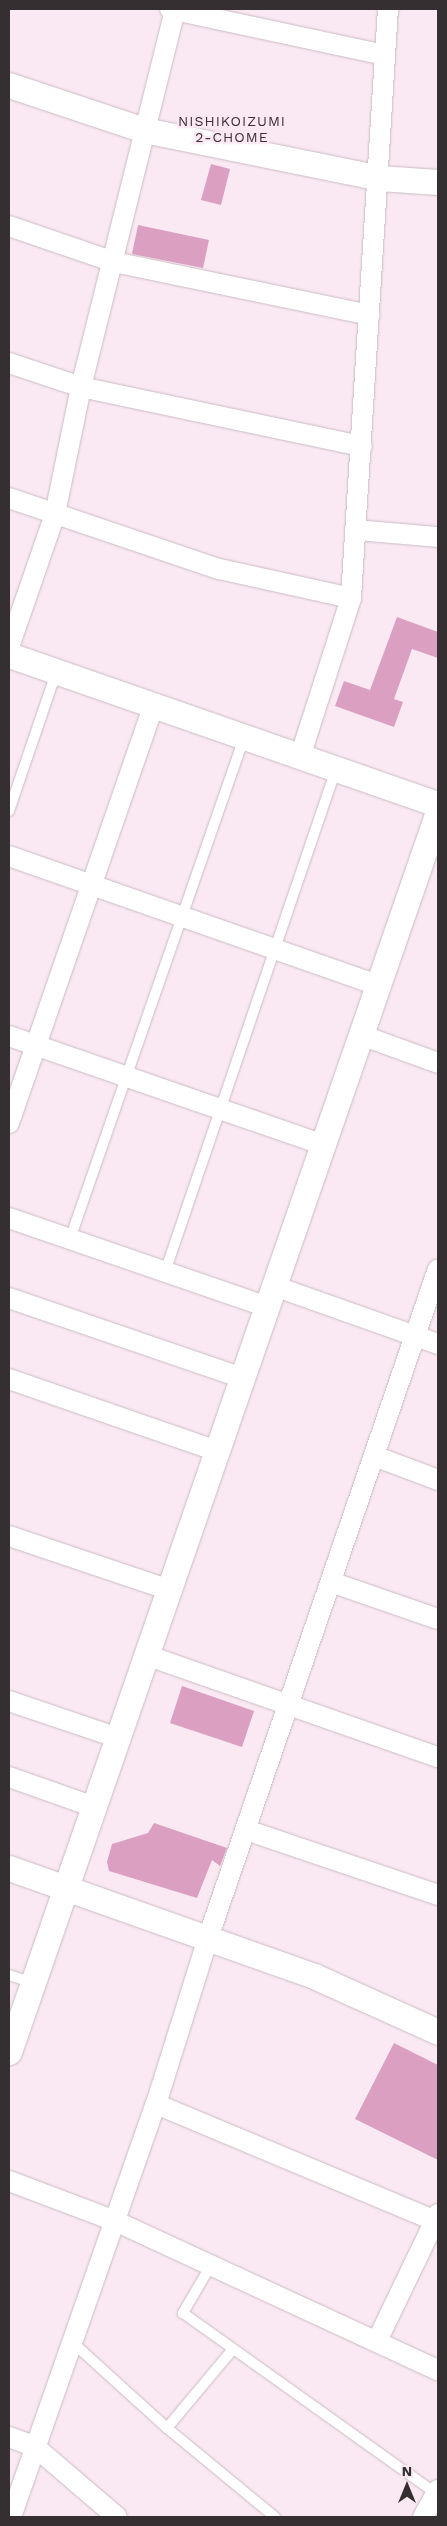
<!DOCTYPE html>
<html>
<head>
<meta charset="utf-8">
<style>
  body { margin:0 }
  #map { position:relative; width:447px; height:2526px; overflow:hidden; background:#fae9f2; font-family:"Work Sans",sans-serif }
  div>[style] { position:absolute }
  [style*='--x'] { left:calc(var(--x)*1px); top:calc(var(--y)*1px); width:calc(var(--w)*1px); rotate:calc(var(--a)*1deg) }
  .building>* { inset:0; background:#da9fc1 }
  .roads { filter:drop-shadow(0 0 1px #cbbac3) drop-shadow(0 0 1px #cbbac3) }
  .service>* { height:10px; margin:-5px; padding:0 5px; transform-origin:5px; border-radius:5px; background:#fff }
  .minor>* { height:20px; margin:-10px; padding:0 10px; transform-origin:10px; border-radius:10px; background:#fff }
  .tertiary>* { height:25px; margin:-12.5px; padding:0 12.5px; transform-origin:12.5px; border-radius:12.5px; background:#fff }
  span { translate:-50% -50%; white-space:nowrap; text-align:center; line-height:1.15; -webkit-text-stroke:4.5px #fae9f2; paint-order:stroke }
  .neighbourhood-label { font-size:14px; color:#3c2f36; letter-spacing:1px }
  .frame { position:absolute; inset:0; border:10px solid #352f32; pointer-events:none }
  .north { position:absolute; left:382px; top:2461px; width:50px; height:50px; -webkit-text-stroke:4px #fae9f2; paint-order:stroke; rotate:0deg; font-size:14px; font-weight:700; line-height:20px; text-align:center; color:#352f32 }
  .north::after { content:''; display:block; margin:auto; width:18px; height:22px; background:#352f32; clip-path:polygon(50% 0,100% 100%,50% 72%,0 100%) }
</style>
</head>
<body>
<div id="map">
  <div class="building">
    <div style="clip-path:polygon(211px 164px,230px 169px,221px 205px,201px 200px)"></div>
    <div style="clip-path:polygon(138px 225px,209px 240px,203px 268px,132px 254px)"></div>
    <div style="clip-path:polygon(397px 617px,438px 632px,438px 658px,412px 649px,394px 699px,403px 702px,394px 727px,335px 706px,344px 681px,370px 690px)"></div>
    <div style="clip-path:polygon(182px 1686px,254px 1711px,242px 1747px,170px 1723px)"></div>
    <div style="clip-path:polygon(154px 1823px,227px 1848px,220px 1866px,212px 1860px,197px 1898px,109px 1871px,107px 1862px,112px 1844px,148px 1833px)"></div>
    <div style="clip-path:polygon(394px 2043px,438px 2065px,438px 2160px,355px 2119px)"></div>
  </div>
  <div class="roads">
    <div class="service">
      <div style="--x:9;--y:811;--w:146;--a:-71.2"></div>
      <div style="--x:70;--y:1239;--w:530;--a:-70.85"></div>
      <div style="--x:165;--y:1272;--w:531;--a:-71.22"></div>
      <div style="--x:9;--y:1975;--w:25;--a:18"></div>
      <div style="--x:211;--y:2265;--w:56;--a:120.3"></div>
      <div style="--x:183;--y:2313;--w:313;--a:35.5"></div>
      <div style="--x:71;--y:2341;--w:130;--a:42.2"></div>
      <div style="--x:167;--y:2428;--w:140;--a:39.5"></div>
      <div style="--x:167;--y:2428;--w:103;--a:-50.1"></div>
    </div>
    <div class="minor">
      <div style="--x:170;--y:9;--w:219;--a:12.1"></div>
      <div style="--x:9;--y:226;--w:111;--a:18.9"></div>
      <div style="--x:114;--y:262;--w:261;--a:11.7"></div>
      <div style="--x:9;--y:363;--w:76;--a:18.4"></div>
      <div style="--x:81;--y:387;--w:287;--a:11.9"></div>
      <div style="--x:9;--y:498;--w:222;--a:18.7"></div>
      <div style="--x:219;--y:569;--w:135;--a:12.4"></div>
      <div style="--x:356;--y:530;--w:82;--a:4.9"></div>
      <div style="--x:9;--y:647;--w:141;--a:-70.9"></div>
      <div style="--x:55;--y:514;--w:130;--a:-78.4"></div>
      <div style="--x:81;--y:387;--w:390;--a:-76"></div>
      <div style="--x:300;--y:757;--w:167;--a:-72.2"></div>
      <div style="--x:351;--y:598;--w:590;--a:-86.41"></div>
      <div style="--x:9;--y:856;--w:391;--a:19.3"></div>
      <div style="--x:361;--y:1035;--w:82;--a:20"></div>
      <div style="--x:9;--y:1036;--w:332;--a:19.1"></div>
      <div style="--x:9;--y:1123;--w:440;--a:-70.9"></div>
      <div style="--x:9;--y:1218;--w:273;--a:19"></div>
      <div style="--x:274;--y:1286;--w:174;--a:19.5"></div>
      <div style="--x:9;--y:1298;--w:246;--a:18.9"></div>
      <div style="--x:9;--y:1379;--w:220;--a:19.1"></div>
      <div style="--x:374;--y:1456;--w:68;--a:20.6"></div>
      <div style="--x:9;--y:1536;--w:169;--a:18.6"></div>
      <div style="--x:331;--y:1582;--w:113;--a:19.1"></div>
      <div style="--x:146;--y:1655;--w:309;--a:19.3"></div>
      <div style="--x:9;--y:1701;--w:115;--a:18.7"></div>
      <div style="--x:9;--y:1777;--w:90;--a:19.4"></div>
      <div style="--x:246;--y:1830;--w:203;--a:18.7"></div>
      <div style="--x:156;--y:2104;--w:306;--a:22.7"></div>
      <div style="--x:9;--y:2181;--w:113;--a:20.7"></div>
      <div style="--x:115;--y:2221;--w:356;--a:24.8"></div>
      <div style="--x:377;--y:2341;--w:141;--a:-64.3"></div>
      <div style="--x:9;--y:2437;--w:27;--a:20"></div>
      <div style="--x:34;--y:2446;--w:109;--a:40.5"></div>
      <div style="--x:11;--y:2517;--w:438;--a:-70.7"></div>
      <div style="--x:156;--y:2104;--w:174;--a:-72.6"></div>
      <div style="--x:208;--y:1938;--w:707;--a:-71.03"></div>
      <div style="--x:423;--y:2517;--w:31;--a:-61"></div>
    </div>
    <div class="tertiary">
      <div style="--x:9;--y:85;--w:142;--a:18.4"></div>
      <div style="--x:144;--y:130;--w:240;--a:11.5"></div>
      <div style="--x:379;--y:178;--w:59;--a:3.9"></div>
      <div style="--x:9;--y:655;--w:454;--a:19.2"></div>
      <div style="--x:9;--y:1868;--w:324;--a:19.5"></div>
      <div style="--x:314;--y:1976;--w:136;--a:24.3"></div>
      <div style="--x:9;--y:2052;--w:1312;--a:-70.92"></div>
    </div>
  </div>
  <div class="neighbourhood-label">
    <span style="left:232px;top:129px">NISHIKOIZUMI<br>2-CHOME</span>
  </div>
  <div class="frame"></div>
  <div class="north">N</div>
</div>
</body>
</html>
